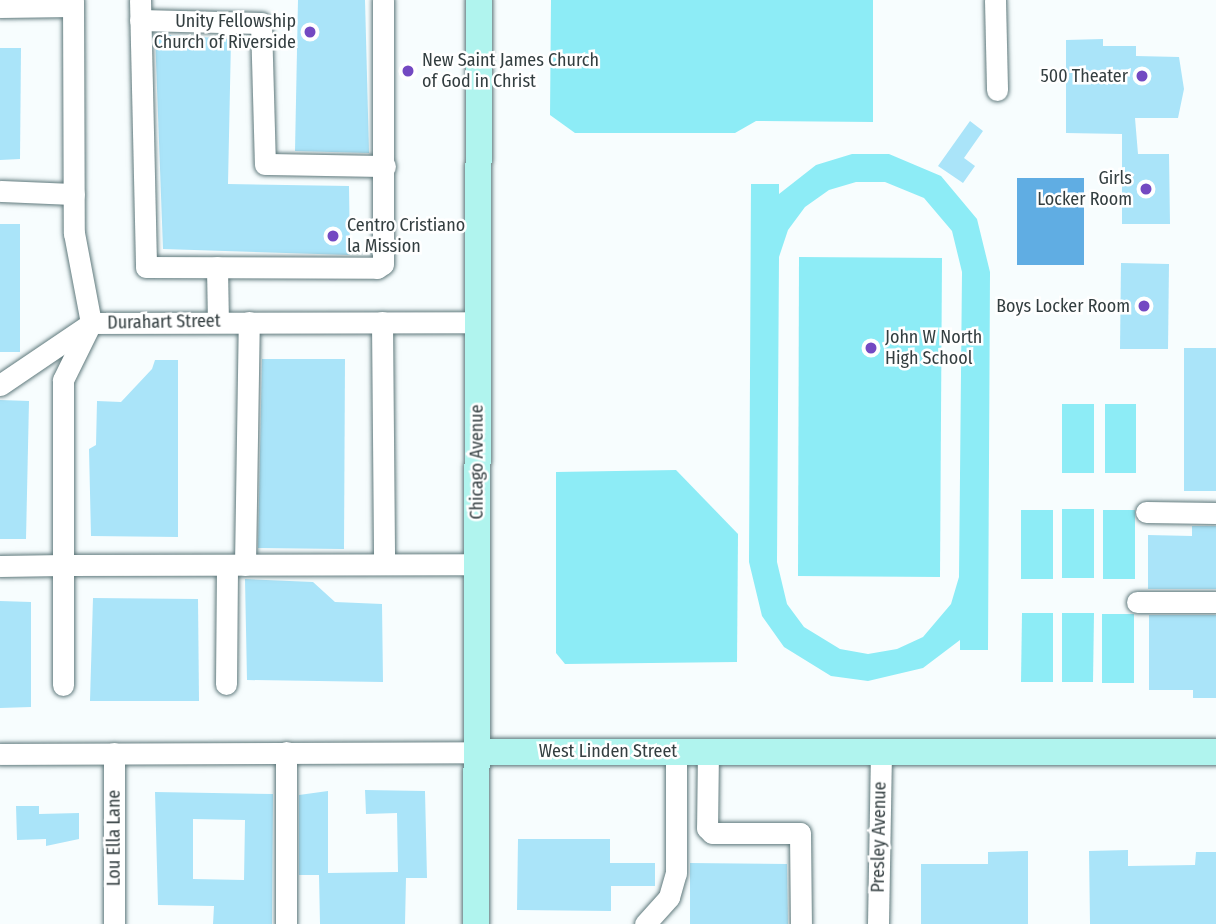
<!DOCTYPE html>
<html>
<head>
<meta charset="utf-8">
<style>
  body { margin:0 }
  #map { position:relative; width:1216px; height:924px; overflow:hidden; background:#f7fdfe; font-family:"Fira Sans Condensed",sans-serif }
  div>[style] { position:absolute }
  [style*='--x'] { left:calc(var(--x)*1px); top:calc(var(--y)*1px); width:calc(var(--w)*1px); rotate:calc(var(--a)*1deg) }
  .green>* { inset:0; background:#8decf6 }
  .water>* { inset:0; background:#60ade3 }
  .building>* { inset:0; background:#aae4f9 }
  .roads { filter:drop-shadow(0 0 2px #5f797c) drop-shadow(0 0 2px #5f797c) }
  .minor>* { height:21px; margin:-10.5px; padding:0 10.5px; transform-origin:10.5px; border-radius:10.5px; background:#fff }
  .major>* { height:26px; margin:-13px; padding:0 13px; transform-origin:13px; border-radius:13px; background:#b0f4ee }
  .dots>* { width:19px; height:19px; translate:-50% -50%; box-sizing:border-box; border:4px solid #fff; border-radius:50% }
  span { translate:-50% -50%; white-space:nowrap; text-align:center; line-height:1.15; -webkit-text-stroke:5px #fff; paint-order:stroke }
  .poi-label { font-size:18px; color:#333e40 }
  .right { translate:-100% -50%; text-align:right }
  .left { translate:0 -50%; text-align:left }
  .street-label { font-size:18px; color:#333e40 }
</style>
</head>
<body>
<div id="map">
  <div class="green">
    <div style="clip-path:polygon(551px 0,873px 0,873px 122px,756px 121px,735px 133px,575px 133px,550px 115px)"></div>
    <div style="clip-path:polygon(evenodd,852px 154px,889px 154px,941px 176px,977px 219px,990px 272px,988px 650px,960px 650px,960px 640px,923px 668px,868px 681px,831px 676px,784px 647px,762px 616px,749px 562px,751px 184px,779px 184px,779px 194px,816px 165px,852px 154px,856px 182px,885px 182px,924px 198px,952px 231px,962px 272px,959px 577px,951px 604px,923px 637px,897px 649px,868px 654px,840px 649px,804px 627px,787px 604px,777px 562px,779px 257px,788px 230px,805px 207px,829px 190px,856px 182px)"></div>
    <div style="clip-path:polygon(799px 257px,942px 258px,940px 577px,798px 576px)"></div>
    <div style="clip-path:polygon(1062px 404px,1094px 404px,1094px 473px,1062px 473px)"></div>
    <div style="clip-path:polygon(1105px 404px,1136px 404px,1136px 473px,1105px 473px)"></div>
    <div style="clip-path:polygon(676px 470px,738px 534px,737px 662px,565px 664px,556px 653px,556px 472px)"></div>
    <div style="clip-path:polygon(1062px 509px,1094px 509px,1094px 578px,1062px 578px)"></div>
    <div style="clip-path:polygon(1021px 510px,1053px 510px,1053px 579px,1021px 579px)"></div>
    <div style="clip-path:polygon(1103px 510px,1135px 510px,1135px 579px,1103px 579px)"></div>
    <div style="clip-path:polygon(1022px 613px,1053px 613px,1053px 682px,1021px 682px)"></div>
    <div style="clip-path:polygon(1062px 613px,1094px 613px,1093px 682px,1062px 682px)"></div>
    <div style="clip-path:polygon(1102px 614px,1134px 614px,1134px 683px,1102px 683px)"></div>
  </div>
  <div class="water">
    <div style="clip-path:polygon(1017px 178px,1084px 178px,1084px 265px,1017px 265px)"></div>
  </div>
  <div class="building">
    <div style="clip-path:polygon(298px 0,365px 0,369px 153px,295px 151px)"></div>
    <div style="clip-path:polygon(155px 34px,231px 39px,228px 184px,349px 186px,350px 255px,163px 249px)"></div>
    <div style="clip-path:polygon(1103px 39px,1103px 46px,1136px 46px,1136px 56px,1179px 57px,1184px 89px,1178px 118px,1135px 118px,1138px 154px,1169px 154px,1170px 224px,1122px 224px,1122px 134px,1066px 133px,1066px 40px)"></div>
    <div style="clip-path:polygon(0 48px,21px 48px,20px 159px,0 160px)"></div>
    <div style="clip-path:polygon(970px 121px,983px 131px,964px 158px,975px 166px,963px 183px,938px 166px)"></div>
    <div style="clip-path:polygon(0 224px,20px 224px,20px 352px,0 352px)"></div>
    <div style="clip-path:polygon(1121px 263px,1169px 264px,1168px 349px,1120px 349px)"></div>
    <div style="clip-path:polygon(1184px 348px,1216px 348px,1216px 491px,1184px 491px)"></div>
    <div style="clip-path:polygon(262px 359px,345px 359px,344px 549px,258px 548px)"></div>
    <div style="clip-path:polygon(155px 360px,178px 360px,178px 537px,91px 536px,89px 449px,96px 445px,97px 401px,121px 402px,152px 369px)"></div>
    <div style="clip-path:polygon(0 400px,29px 401px,26px 539px,0 539px)"></div>
    <div style="clip-path:polygon(1192px 526px,1216px 526px,1216px 589px,1148px 589px,1148px 535px,1192px 536px)"></div>
    <div style="clip-path:polygon(245px 579px,313px 582px,335px 602px,382px 604px,383px 682px,247px 680px)"></div>
    <div style="clip-path:polygon(93px 598px,198px 599px,199px 701px,90px 701px)"></div>
    <div style="clip-path:polygon(0 601px,31px 602px,31px 707px,0 708px)"></div>
    <div style="clip-path:polygon(1149px 615px,1216px 615px,1216px 698px,1193px 698px,1193px 690px,1149px 690px)"></div>
    <div style="clip-path:polygon(365px 790px,425px 791px,427px 878px,406px 878px,405px 924px,320px 924px,319px 875px,299px 875px,299px 795px,328px 791px,328px 873px,398px 872px,397px 813px,366px 814px)"></div>
    <div style="clip-path:polygon(evenodd,155px 792px,273px 794px,272px 924px,213px 924px,214px 906px,158px 905px,155px 792px,193px 819px,245px 820px,244px 880px,193px 879px,193px 819px)"></div>
    <div style="clip-path:polygon(16px 806px,39px 806px,39px 814px,79px 813px,79px 839px,46px 846px,46px 839px,17px 840px)"></div>
    <div style="clip-path:polygon(518px 839px,610px 839px,610px 863px,655px 863px,655px 886px,611px 886px,611px 911px,517px 910px)"></div>
    <div style="clip-path:polygon(1128px 850px,1128px 866px,1195px 865px,1196px 852px,1216px 852px,1216px 924px,1090px 924px,1089px 851px)"></div>
    <div style="clip-path:polygon(1028px 851px,1028px 924px,921px 924px,921px 864px,988px 864px,988px 852px)"></div>
    <div style="clip-path:polygon(690px 863px,787px 864px,788px 924px,690px 924px)"></div>
  </div>
  <div class="roads">
    <div class="minor">
      <div style="--x:73;--y:0;--w:233;--a:89.8"></div>
      <div style="--x:74;--y:233;--w:92;--a:79.3"></div>
      <div style="--x:91;--y:323;--w:386;--a:-0.1"></div>
      <div style="--x:140;--y:0;--w:267;--a:88.7"></div>
      <div style="--x:146;--y:267;--w:231;--a:0.2"></div>
      <div style="--x:377;--y:268;--w:7;--a:-34"></div>
      <div style="--x:383;--y:264;--w:264;--a:-90"></div>
      <div style="--x:995;--y:0;--w:90;--a:88.7"></div>
      <div style="--x:0;--y:7;--w:73;--a:-0.8"></div>
      <div style="--x:140;--y:20;--w:121;--a:1.4"></div>
      <div style="--x:261;--y:23;--w:141;--a:88.4"></div>
      <div style="--x:265;--y:164;--w:120;--a:1"></div>
      <div style="--x:0;--y:191;--w:74;--a:2.3"></div>
      <div style="--x:217;--y:267;--w:55;--a:89"></div>
      <div style="--x:382;--y:322;--w:242;--a:89.5"></div>
      <div style="--x:91;--y:323;--w:64;--a:116.2"></div>
      <div style="--x:63;--y:380;--w:185;--a:90"></div>
      <div style="--x:63;--y:565;--w:414;--a:-0.1"></div>
      <div style="--x:0;--y:385;--w:109;--a:-34.1"></div>
      <div style="--x:1146;--y:512;--w:70;--a:0.8"></div>
      <div style="--x:245;--y:565;--w:243;--a:-89.1"></div>
      <div style="--x:0;--y:566;--w:63;--a:-0.9"></div>
      <div style="--x:63;--y:565;--w:120;--a:90"></div>
      <div style="--x:1137;--y:602;--w:79;--a:0"></div>
      <div style="--x:226;--y:684;--w:119;--a:-89.5"></div>
      <div style="--x:708;--y:751;--w:77;--a:90.7"></div>
      <div style="--x:707;--y:828;--w:7;--a:45"></div>
      <div style="--x:712;--y:833;--w:88;--a:0"></div>
      <div style="--x:800;--y:833;--w:91;--a:89.4"></div>
      <div style="--x:114;--y:753;--w:171;--a:90"></div>
      <div style="--x:0;--y:754;--w:477;--a:-0.2"></div>
      <div style="--x:286;--y:924;--w:172;--a:-90"></div>
      <div style="--x:645;--y:924;--w:36;--a:-48"></div>
      <div style="--x:669;--y:897;--w:25;--a:-74"></div>
      <div style="--x:676;--y:873;--w:122;--a:-90"></div>
      <div style="--x:878;--y:924;--w:173;--a:-89"></div>
    </div>
    <div class="major">
      <div style="--x:477;--y:752;--w:739;--a:0"></div>
      <div style="--x:476;--y:924;--w:924;--a:-89.81"></div>
    </div>
  </div>
  <div class="dots">
    <div style="left:310px;top:32px;background:#7349c2"></div>
    <div style="left:408px;top:71px;background:#7349c2"></div>
    <div style="left:1142px;top:76px;background:#7349c2"></div>
    <div style="left:1146px;top:189px;background:#7349c2"></div>
    <div style="left:333px;top:236px;background:#7349c2"></div>
    <div style="left:1144px;top:306px;background:#7349c2"></div>
    <div style="left:871px;top:348px;background:#7349c2"></div>
  </div>
  <div class="poi-label">
    <span class="right" style="left:296px;top:32px">Unity Fellowship<br>Church of Riverside</span>
    <span class="left" style="left:422px;top:71px">New Saint James Church<br>of God in Christ</span>
    <span class="right" style="left:1128px;top:76px">500 Theater</span>
    <span class="right" style="left:1132px;top:189px">Girls<br>Locker Room</span>
    <span class="left" style="left:347px;top:236px">Centro Cristiano<br>la Mission</span>
    <span class="right" style="left:1130px;top:306px">Boys Locker Room</span>
    <span class="left" style="left:885px;top:348px">John W North<br>High School</span>
  </div>
  <div class="street-label">
    <span style="left:164px;top:322px;rotate:-1deg">Durahart Street</span>
    <span style="left:477px;top:462px;rotate:-90deg">Chicago Avenue</span>
    <span style="left:608px;top:751px">West Linden Street</span>
    <span style="left:879px;top:837px;rotate:-89deg">Presley Avenue</span>
    <span style="left:114px;top:838px;rotate:-90deg">Lou Ella Lane</span>
  </div>
</div>
</body>
</html>
